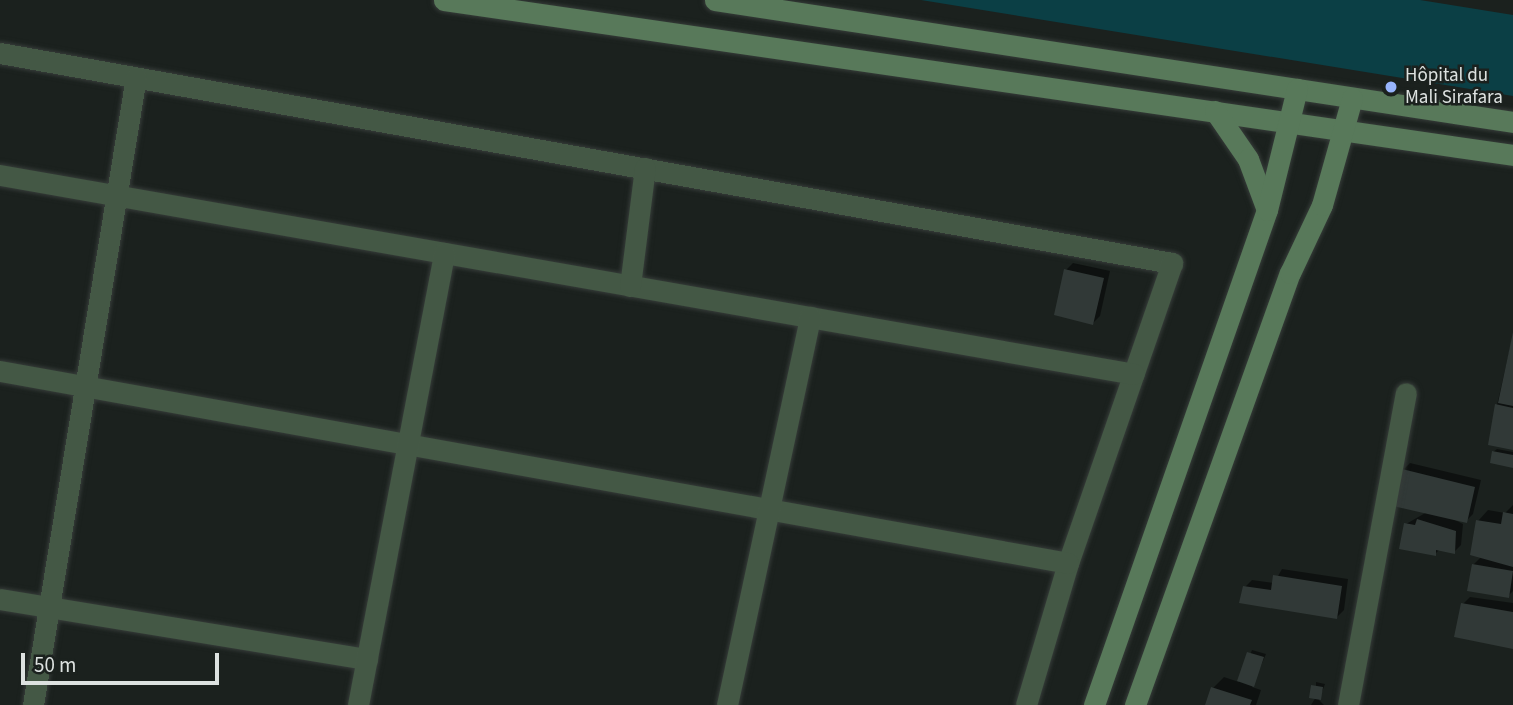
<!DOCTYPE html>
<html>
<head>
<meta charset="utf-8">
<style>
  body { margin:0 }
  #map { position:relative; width:1513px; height:705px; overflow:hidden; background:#1b211e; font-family:"Source Sans 3",sans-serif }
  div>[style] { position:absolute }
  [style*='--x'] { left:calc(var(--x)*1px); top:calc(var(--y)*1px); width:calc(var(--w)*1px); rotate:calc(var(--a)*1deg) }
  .water>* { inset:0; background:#0b3f45 }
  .shadow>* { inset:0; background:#0007 }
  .building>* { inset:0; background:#313937 }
  .roads { filter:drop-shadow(0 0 2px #363c39) drop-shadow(0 0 2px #363c39) }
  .street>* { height:21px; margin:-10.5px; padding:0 10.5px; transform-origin:10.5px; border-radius:10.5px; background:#445845 }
  .secondary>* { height:21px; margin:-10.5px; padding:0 10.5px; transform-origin:10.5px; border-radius:10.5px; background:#58795a }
  .dots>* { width:19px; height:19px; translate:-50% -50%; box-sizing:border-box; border:4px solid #1b211e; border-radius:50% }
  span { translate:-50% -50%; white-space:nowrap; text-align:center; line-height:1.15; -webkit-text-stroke:5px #1b211e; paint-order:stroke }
  .poi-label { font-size:19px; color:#dde2e0 }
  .left { translate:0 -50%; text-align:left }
  .scale { position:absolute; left:21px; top:653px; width:198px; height:32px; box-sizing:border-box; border:4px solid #dde2e0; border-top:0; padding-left:9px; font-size:21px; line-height:24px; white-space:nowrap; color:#dde2e0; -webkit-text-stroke:5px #1b211e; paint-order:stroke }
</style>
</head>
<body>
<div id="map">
  <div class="water">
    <div style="clip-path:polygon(921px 0,1420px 0,1513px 15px,1513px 96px)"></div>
  </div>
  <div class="shadow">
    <div style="clip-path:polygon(1073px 263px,1110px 271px,1100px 316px,1093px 323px,1066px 270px)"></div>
    <div style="clip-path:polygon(1513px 335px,1513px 448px,1497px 405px)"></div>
    <div style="clip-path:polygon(1497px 449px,1513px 452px,1513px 466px,1493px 452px)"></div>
    <div style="clip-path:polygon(1410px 463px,1481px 480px,1473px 514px,1466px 521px,1451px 518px,1463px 524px,1461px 545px,1454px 552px,1440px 549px,1435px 554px,1406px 524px,1427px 512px,1403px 470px)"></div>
    <div style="clip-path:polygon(1513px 505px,1513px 591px,1508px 596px,1473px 565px,1482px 556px,1478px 521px,1488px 510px,1505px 513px)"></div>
    <div style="clip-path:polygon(1282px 569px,1348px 579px,1344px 610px,1337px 617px,1245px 587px,1252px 580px,1274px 583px)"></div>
    <div style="clip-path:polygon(1470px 597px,1513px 603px,1513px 647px,1463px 604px)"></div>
    <div style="clip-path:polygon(1252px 650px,1266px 654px,1252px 687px,1261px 690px,1256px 705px,1207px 705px,1213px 688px,1224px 677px,1239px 682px)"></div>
    <div style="clip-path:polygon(1316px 682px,1325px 684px,1319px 700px,1324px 705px,1311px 705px,1316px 697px)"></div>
  </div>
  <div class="building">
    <div style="clip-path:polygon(1064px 269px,1104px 278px,1093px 325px,1054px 315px)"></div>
    <div style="clip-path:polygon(1513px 332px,1513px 406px,1498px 403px)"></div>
    <div style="clip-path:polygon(1495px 404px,1513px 408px,1513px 450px,1488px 445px)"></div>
    <div style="clip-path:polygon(1492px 451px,1513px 455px,1513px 468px,1490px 463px)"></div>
    <div style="clip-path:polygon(1402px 469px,1475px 487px,1467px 523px,1393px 506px)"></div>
    <div style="clip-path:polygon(1503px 512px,1513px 514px,1513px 567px,1470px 555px,1476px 520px,1501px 524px)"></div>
    <div style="clip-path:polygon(1417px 519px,1456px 531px,1455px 554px,1436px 550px,1436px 556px,1399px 549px,1404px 523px,1415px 525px)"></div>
    <div style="clip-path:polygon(1472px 564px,1513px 571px,1509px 598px,1467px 591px)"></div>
    <div style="clip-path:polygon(1273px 575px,1342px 586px,1337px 619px,1239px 603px,1243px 586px,1271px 590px)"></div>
    <div style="clip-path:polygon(1461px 603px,1513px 612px,1513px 649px,1454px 637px)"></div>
    <div style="clip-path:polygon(1247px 652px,1264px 657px,1254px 687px,1237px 681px)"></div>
    <div style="clip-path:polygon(1311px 685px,1323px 687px,1321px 700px,1309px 698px)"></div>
    <div style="clip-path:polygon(1211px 687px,1252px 700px,1250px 705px,1205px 705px)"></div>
  </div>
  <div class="roads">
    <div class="street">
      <div style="--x:0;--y:53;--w:1191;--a:10.16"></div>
      <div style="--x:1172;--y:263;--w:318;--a:109.1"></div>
      <div style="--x:1068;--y:563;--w:148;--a:106.5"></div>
      <div style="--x:0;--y:175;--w:1151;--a:9.95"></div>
      <div style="--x:630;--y:286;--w:119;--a:-82.8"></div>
      <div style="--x:0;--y:371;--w:1085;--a:10.19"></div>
      <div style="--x:0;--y:599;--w:372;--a:9.3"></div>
      <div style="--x:33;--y:705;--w:636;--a:-80.69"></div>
      <div style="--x:358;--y:705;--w:460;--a:-79.2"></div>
      <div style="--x:727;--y:705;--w:397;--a:-77.9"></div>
      <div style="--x:1348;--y:705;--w:317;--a:-79.5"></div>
    </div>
    <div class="secondary">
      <div style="--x:444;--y:0;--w:1080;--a:8.25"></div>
      <div style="--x:715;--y:0;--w:807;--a:8.69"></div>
      <div style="--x:1215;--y:111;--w:58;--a:55.5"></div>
      <div style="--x:1248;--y:159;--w:54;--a:69.6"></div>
      <div style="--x:1094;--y:705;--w:524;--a:-70.74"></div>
      <div style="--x:1267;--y:210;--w:125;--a:-76.1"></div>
      <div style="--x:1135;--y:705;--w:459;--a:-70.3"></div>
      <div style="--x:1290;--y:273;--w:75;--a:-64.8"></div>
      <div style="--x:1322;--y:205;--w:111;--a:-74.3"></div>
    </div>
  </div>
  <div class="dots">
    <div style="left:1391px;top:87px;background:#98b5fd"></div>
  </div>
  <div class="poi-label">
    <span class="left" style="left:1405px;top:87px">Hôpital du<br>Mali Sirafara</span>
  </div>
  <div class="scale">50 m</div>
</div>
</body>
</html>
